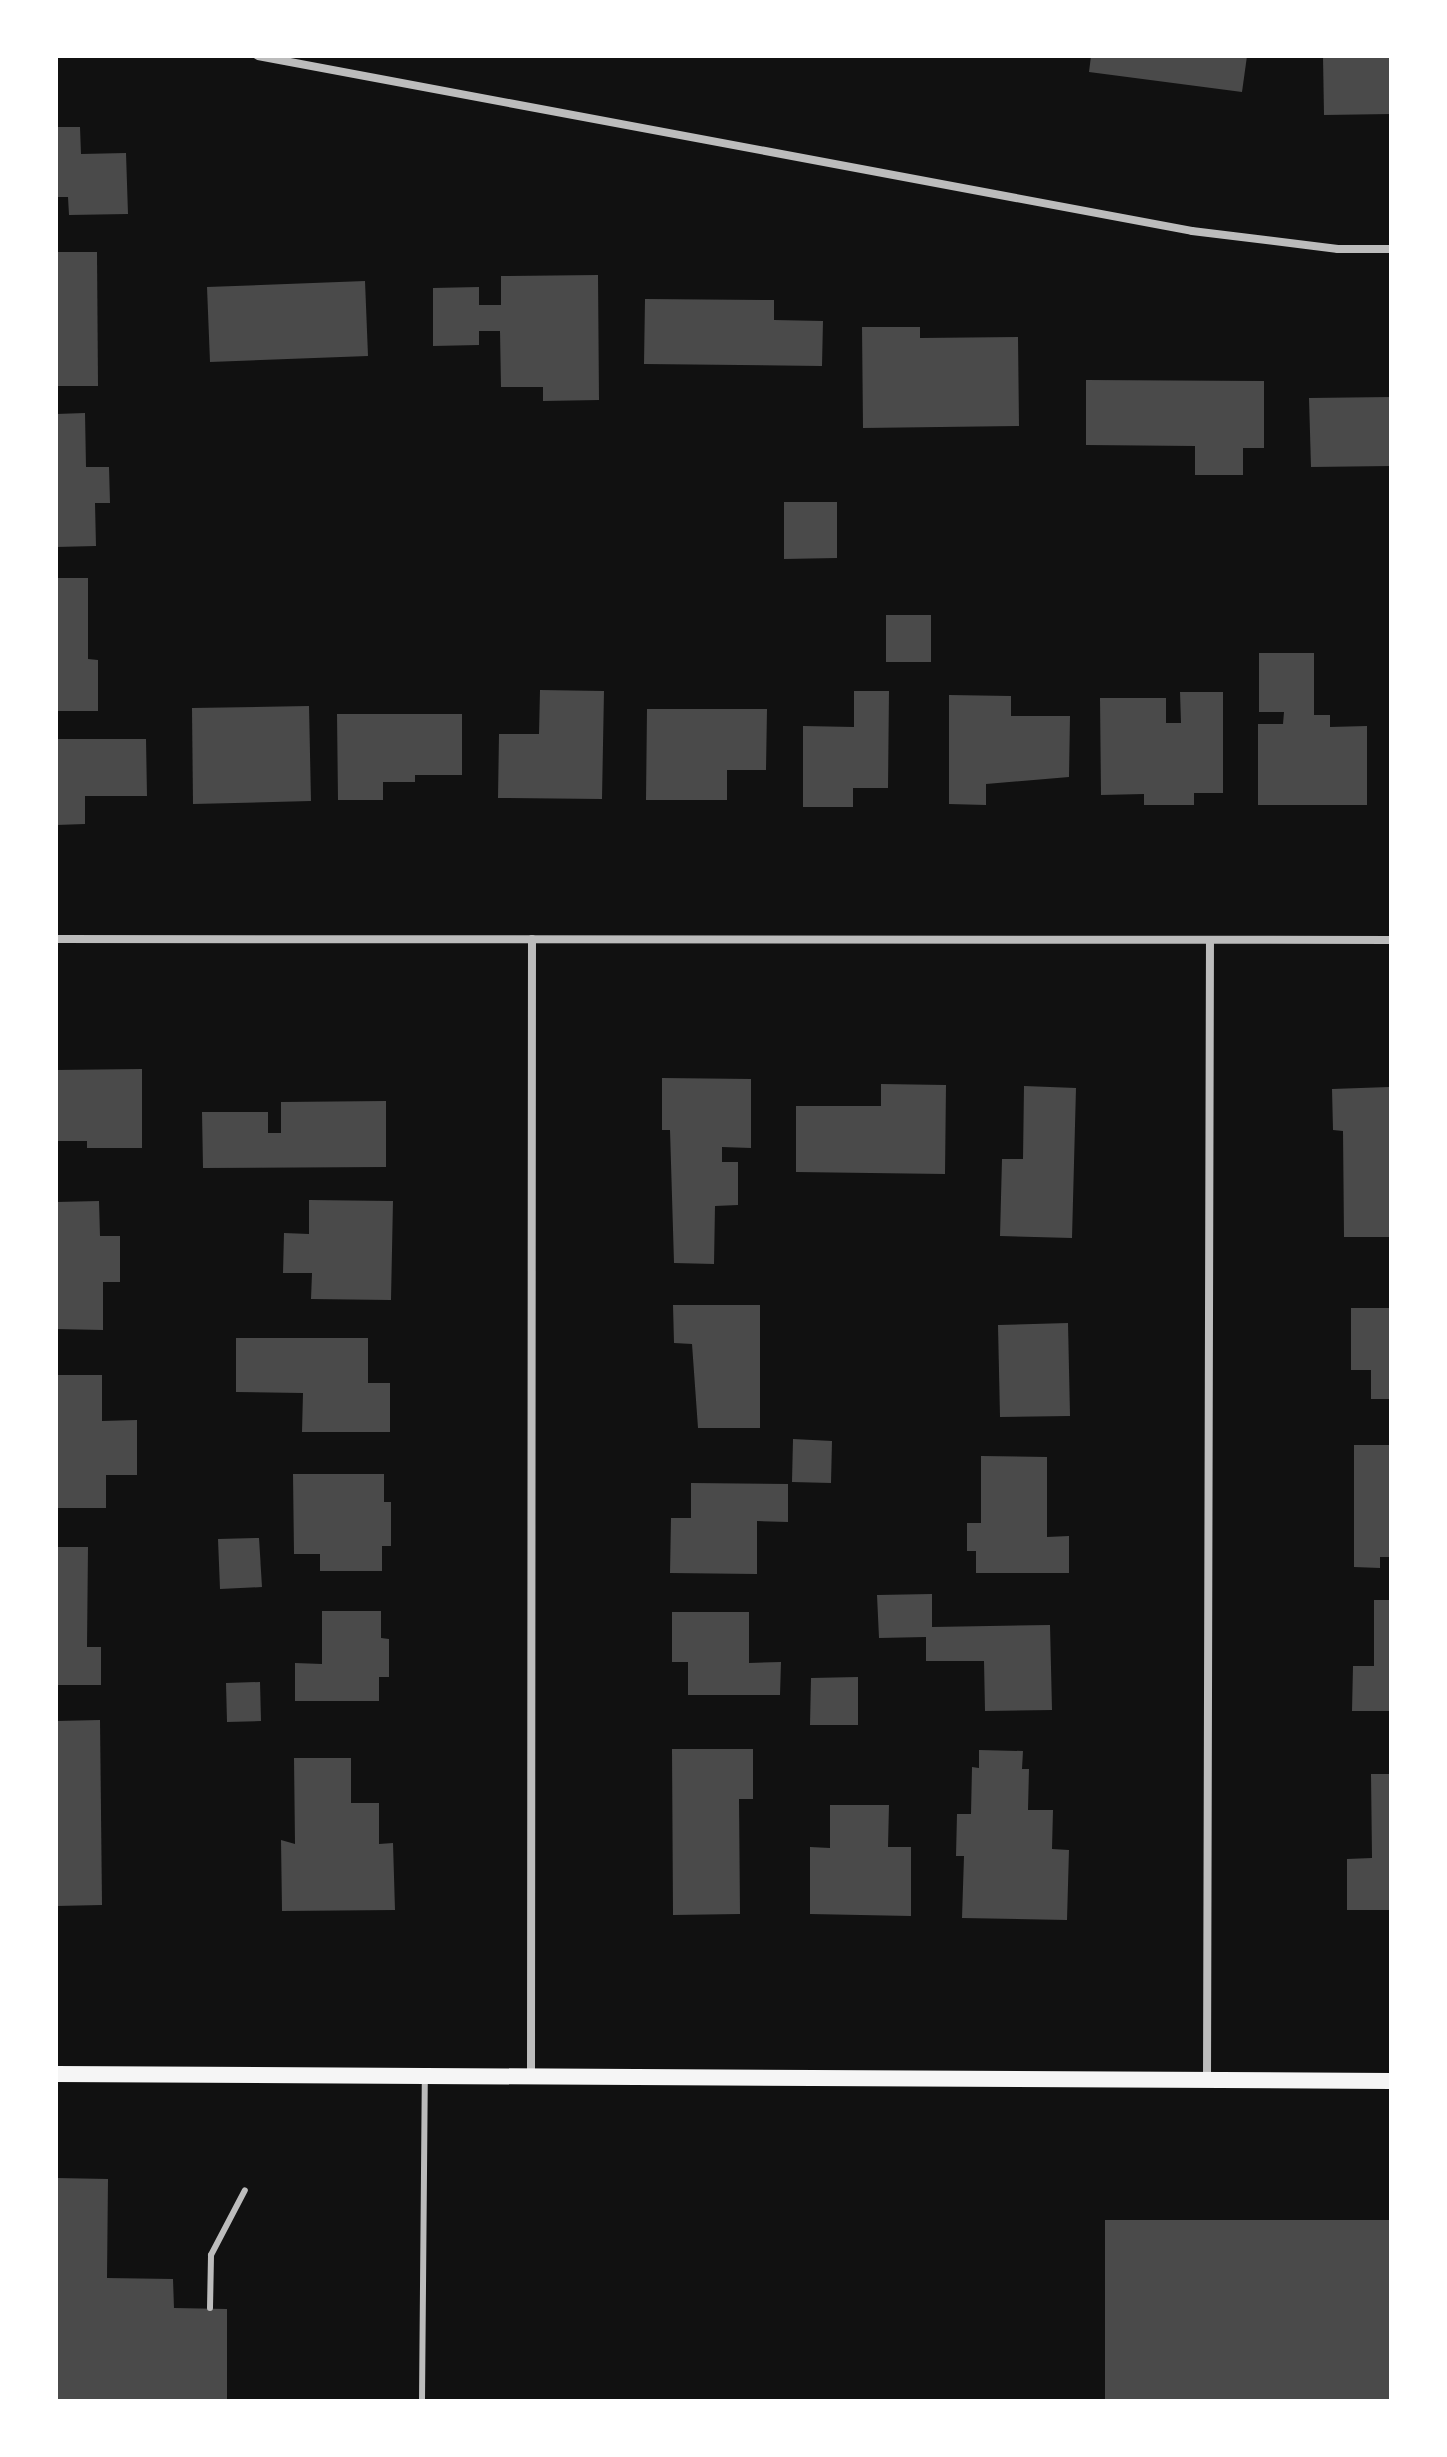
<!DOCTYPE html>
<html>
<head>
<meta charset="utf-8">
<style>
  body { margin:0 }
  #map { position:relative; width:1447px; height:2457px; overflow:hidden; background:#111; font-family:Montserrat,sans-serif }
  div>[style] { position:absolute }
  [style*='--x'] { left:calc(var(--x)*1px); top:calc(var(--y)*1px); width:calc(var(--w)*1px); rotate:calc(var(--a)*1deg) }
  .building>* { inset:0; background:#4a4a4a }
  .service>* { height:6px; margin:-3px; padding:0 3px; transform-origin:3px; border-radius:3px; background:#bcbcbc }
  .minor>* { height:8px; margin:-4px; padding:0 4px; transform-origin:4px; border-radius:4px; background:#bcbcbc }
  .secondary>* { height:16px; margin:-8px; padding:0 8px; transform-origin:8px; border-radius:8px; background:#f5f5f5 }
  span { translate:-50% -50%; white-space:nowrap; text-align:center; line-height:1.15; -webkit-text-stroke:8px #fff; paint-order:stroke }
  .frame { position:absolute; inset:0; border:58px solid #fff; pointer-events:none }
</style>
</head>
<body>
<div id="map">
  <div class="building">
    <div style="clip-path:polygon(1091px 56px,1247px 56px,1242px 92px,1089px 72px)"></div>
    <div style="clip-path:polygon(1323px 56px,1391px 56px,1391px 114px,1324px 115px)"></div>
    <div style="clip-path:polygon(56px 127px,80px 127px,81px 154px,126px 153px,128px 214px,69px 215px,68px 197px,56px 197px)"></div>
    <div style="clip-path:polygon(56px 252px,97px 252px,98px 386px,56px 386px)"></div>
    <div style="clip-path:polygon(598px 275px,599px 400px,543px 401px,543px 387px,501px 387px,500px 331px,479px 331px,479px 345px,433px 346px,433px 288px,479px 287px,479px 305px,501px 305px,501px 276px)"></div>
    <div style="clip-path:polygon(365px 281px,368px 356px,210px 362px,207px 287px)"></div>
    <div style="clip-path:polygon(645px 299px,774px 300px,774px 320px,823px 321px,822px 366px,644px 364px)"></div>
    <div style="clip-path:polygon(862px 327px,920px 327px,920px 338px,1018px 337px,1019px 426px,863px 428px)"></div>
    <div style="clip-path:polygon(1086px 380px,1264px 381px,1264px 448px,1243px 448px,1243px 475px,1195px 475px,1195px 446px,1086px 445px)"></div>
    <div style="clip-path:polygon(1391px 397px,1391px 466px,1311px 467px,1309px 398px)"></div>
    <div style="clip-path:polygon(85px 413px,86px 467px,109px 467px,110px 503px,95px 503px,96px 546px,56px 547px,56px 414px)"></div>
    <div style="clip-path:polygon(784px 502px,837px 502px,837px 558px,784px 559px)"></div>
    <div style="clip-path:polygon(56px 578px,88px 578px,88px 659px,98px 660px,98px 711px,56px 711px)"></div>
    <div style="clip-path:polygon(886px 615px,931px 615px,931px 662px,886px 662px)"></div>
    <div style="clip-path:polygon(1259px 653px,1314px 653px,1314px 715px,1330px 715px,1330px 727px,1367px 726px,1367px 805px,1258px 805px,1258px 724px,1283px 724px,1284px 712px,1259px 712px)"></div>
    <div style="clip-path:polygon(540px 690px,604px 691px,602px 799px,498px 798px,499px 734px,539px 734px)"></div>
    <div style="clip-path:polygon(854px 691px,889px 691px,888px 788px,853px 788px,853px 807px,803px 807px,803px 726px,854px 727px)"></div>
    <div style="clip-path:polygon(1180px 692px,1223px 692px,1223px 793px,1194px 793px,1194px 805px,1144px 805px,1144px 794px,1101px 795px,1100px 698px,1166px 698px,1166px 723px,1181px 723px)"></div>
    <div style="clip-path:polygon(949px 695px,1011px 696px,1011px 716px,1070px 716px,1069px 777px,986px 784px,986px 805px,949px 804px)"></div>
    <div style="clip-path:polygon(309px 706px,311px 801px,193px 804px,192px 708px)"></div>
    <div style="clip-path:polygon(647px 709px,767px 709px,766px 770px,727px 770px,727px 800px,646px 800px)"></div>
    <div style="clip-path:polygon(337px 714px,462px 714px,462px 775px,415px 775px,415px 782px,383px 782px,383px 800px,338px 800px)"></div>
    <div style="clip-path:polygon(56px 739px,146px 739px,147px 796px,85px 796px,85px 824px,56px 825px)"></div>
    <div style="clip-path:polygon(142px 1069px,142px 1148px,87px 1148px,87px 1141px,56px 1141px,56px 1070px)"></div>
    <div style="clip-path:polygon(662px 1078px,751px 1079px,751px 1148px,722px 1147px,722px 1162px,738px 1162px,738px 1205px,715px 1206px,714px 1264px,674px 1263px,670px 1130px,662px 1130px)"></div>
    <div style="clip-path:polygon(881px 1084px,946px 1085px,945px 1174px,796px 1172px,796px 1106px,881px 1106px)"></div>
    <div style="clip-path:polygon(1024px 1086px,1076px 1088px,1072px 1238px,1000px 1236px,1002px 1159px,1023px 1159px)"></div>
    <div style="clip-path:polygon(1389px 1087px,1391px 1237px,1344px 1237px,1343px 1131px,1333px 1130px,1332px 1089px)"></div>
    <div style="clip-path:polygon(386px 1101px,386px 1167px,203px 1168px,202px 1112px,268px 1112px,268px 1133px,281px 1133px,281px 1102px)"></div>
    <div style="clip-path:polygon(309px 1200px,393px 1201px,391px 1300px,311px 1299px,312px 1273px,283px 1273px,284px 1233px,309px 1234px)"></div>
    <div style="clip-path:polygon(99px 1201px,100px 1236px,120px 1236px,120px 1282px,103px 1282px,103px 1330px,56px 1329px,56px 1202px)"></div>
    <div style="clip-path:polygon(673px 1305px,760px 1305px,760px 1428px,698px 1428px,692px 1344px,674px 1343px)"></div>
    <div style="clip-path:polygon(1351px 1308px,1391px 1308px,1391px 1399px,1371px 1399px,1371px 1370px,1351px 1370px)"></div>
    <div style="clip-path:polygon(1068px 1323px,1070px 1416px,1000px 1417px,998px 1325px)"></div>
    <div style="clip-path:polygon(236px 1338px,368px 1338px,368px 1383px,390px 1383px,390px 1432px,302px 1432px,303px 1393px,236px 1392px)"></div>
    <div style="clip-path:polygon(56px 1375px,102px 1375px,102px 1421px,137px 1420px,137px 1475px,106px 1475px,106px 1508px,56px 1508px)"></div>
    <div style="clip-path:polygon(793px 1439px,832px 1441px,831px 1483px,792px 1482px)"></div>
    <div style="clip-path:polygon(1354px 1445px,1391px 1445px,1391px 1557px,1380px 1557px,1380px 1568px,1354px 1567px)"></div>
    <div style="clip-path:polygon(981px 1456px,1047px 1457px,1047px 1537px,1069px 1536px,1069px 1573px,976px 1573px,976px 1551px,967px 1551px,967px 1523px,981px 1523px)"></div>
    <div style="clip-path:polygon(293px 1474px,384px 1474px,384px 1502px,391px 1502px,391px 1546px,382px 1546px,382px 1571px,320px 1571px,320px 1554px,294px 1554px)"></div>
    <div style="clip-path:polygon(691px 1483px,788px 1484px,788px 1522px,757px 1521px,757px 1574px,670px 1573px,671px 1518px,691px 1518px)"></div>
    <div style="clip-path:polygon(259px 1538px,262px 1587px,220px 1589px,218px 1539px)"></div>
    <div style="clip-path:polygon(56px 1547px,88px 1547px,87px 1647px,101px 1647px,101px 1685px,56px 1685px)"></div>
    <div style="clip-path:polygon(932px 1594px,932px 1627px,1050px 1625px,1052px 1710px,985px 1711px,984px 1661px,926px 1661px,926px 1637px,879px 1638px,877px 1595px)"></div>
    <div style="clip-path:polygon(1374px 1600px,1391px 1600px,1391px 1711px,1352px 1711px,1353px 1666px,1374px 1666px)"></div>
    <div style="clip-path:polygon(322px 1611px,381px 1611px,381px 1638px,389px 1639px,389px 1677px,379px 1677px,379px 1701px,295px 1701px,295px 1663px,322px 1664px)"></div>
    <div style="clip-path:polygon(672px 1612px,749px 1612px,749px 1663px,781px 1662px,780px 1695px,688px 1695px,688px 1662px,672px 1662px)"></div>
    <div style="clip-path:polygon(858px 1677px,858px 1725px,810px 1725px,811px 1678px)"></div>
    <div style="clip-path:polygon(260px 1682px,261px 1721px,227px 1722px,226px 1683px)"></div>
    <div style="clip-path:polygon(100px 1720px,102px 1905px,56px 1906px,56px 1721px)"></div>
    <div style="clip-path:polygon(672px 1749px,753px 1749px,753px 1799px,739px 1799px,740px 1914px,673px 1915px)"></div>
    <div style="clip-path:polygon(979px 1750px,1023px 1751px,1022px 1769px,1029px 1769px,1028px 1810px,1053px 1810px,1052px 1849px,1069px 1850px,1067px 1920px,962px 1918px,964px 1856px,956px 1856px,957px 1814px,971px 1814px,972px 1767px,979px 1768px)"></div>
    <div style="clip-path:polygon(294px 1758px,351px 1758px,351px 1803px,379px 1803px,379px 1844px,393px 1843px,395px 1910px,282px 1911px,281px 1840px,295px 1844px)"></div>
    <div style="clip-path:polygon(1371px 1774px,1391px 1774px,1391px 1910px,1347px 1910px,1347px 1859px,1372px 1858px)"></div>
    <div style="clip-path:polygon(830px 1805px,889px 1805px,888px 1847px,911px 1847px,911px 1916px,810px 1914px,810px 1847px,830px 1848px)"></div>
    <div style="clip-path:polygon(56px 2178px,108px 2179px,107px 2278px,173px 2279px,174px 2308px,227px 2309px,227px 2401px,56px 2401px)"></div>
    <div style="clip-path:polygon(1105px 2220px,1391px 2220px,1391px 2401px,1105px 2401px)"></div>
  </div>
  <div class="service">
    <div style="--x:210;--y:2308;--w:53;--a:-88.9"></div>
    <div style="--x:211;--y:2255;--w:73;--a:-62.4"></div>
    <div style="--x:422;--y:2401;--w:324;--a:-89.5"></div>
  </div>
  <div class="minor">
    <div style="--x:258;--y:56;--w:950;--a:10.61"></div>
    <div style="--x:1192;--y:231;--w:147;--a:7"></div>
    <div style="--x:1338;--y:249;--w:53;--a:0"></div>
    <div style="--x:56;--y:939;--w:1335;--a:0.04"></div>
    <div style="--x:531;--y:2076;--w:1137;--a:-89.95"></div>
    <div style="--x:1207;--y:2079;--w:1139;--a:-89.85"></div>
  </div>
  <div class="secondary">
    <div style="--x:56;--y:2074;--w:1335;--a:0.3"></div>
  </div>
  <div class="frame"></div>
</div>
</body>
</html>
